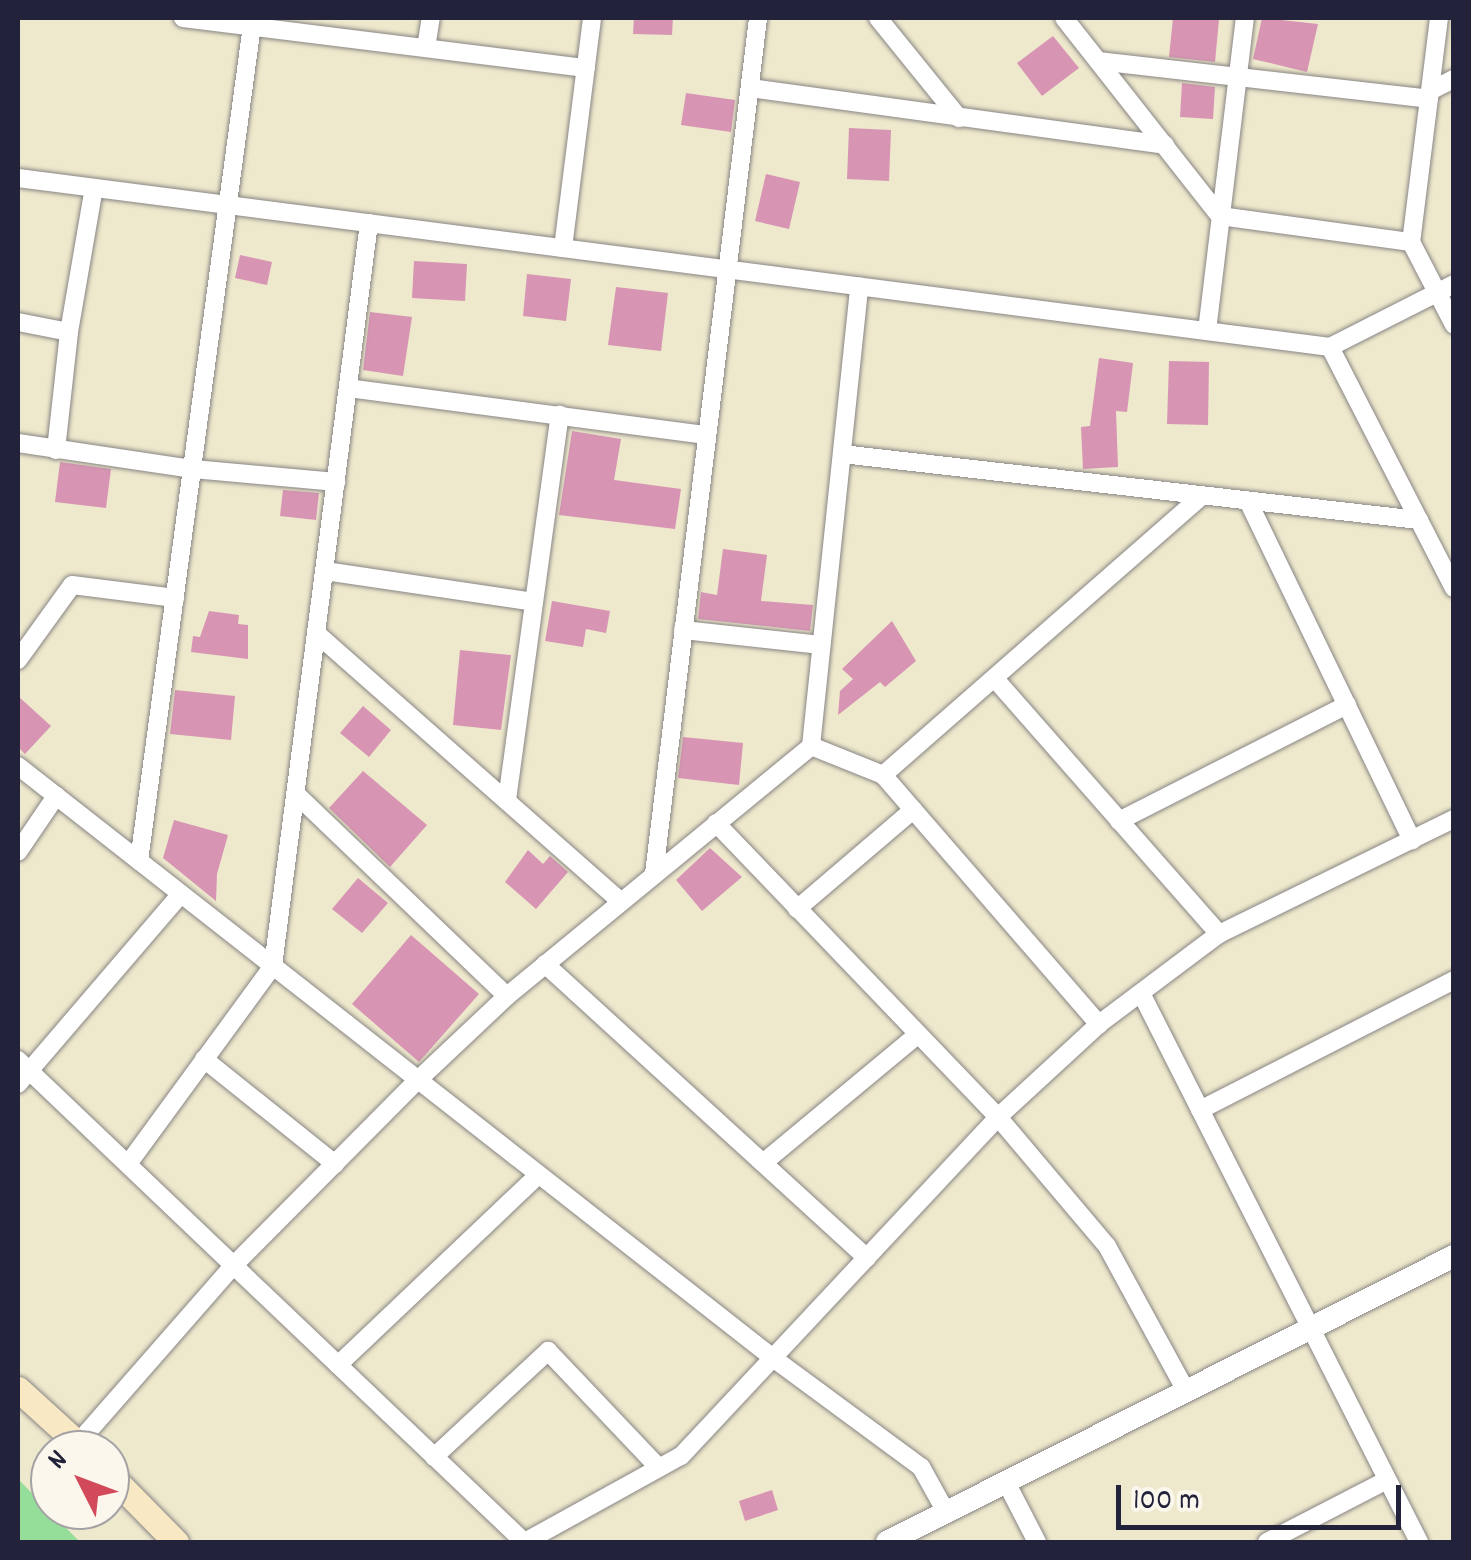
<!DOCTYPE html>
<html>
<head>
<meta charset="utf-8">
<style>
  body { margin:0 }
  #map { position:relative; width:1471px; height:1560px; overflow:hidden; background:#eee8cc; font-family:Dekko,sans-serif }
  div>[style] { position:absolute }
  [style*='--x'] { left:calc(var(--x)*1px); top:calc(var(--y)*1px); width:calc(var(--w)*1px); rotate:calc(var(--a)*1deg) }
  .green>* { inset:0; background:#94de99 }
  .building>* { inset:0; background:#d795b3 }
  .roads { filter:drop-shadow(0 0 2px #888584) drop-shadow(0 0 2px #888584) }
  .minor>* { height:18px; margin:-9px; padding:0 9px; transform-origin:9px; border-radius:9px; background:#fff }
  .tertiary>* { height:22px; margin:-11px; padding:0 11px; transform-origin:11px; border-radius:11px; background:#fff }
  .secondary>* { height:25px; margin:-12.5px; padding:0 12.5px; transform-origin:12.5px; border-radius:12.5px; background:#f8e8c3 }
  span { translate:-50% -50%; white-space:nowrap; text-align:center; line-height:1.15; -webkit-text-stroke:9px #fbf7ec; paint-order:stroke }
  .frame { position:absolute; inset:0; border:20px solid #22223b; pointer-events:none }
  .north { position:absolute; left:30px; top:1430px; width:100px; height:100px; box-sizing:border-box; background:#fbf7ec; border:2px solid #a4a2a5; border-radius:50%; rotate:312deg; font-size:28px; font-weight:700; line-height:40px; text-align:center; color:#22223b }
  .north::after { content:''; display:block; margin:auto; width:35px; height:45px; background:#d1495b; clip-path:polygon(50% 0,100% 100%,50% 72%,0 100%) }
  .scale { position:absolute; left:1116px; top:1485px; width:285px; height:45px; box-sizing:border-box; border:5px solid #22223b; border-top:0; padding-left:12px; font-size:30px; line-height:35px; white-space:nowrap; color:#22223b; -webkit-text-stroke:8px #fbf7ec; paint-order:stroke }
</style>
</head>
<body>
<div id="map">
  <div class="green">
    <div style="clip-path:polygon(18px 1479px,80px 1542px,18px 1542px)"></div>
  </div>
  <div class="building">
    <div style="clip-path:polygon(634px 18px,673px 18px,672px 35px,633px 34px)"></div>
    <div style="clip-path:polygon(1173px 18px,1219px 20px,1215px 62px,1169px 57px)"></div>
    <div style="clip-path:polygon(1262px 18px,1318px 24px,1307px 72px,1253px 59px)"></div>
    <div style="clip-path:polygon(1053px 36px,1079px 68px,1042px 96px,1017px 63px)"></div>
    <div style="clip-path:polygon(1182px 83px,1215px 87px,1213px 119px,1180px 117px)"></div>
    <div style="clip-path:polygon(686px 93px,735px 100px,731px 132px,681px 125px)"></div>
    <div style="clip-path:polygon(849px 128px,891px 130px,889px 181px,847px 179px)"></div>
    <div style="clip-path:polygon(766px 174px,800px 182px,789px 229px,755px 221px)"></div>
    <div style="clip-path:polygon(240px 255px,272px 262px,267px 285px,235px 278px)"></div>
    <div style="clip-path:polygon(414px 261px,467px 264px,465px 301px,412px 298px)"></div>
    <div style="clip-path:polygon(527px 274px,571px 279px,566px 321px,523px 316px)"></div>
    <div style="clip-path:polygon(616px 287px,668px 293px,661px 351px,608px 345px)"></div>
    <div style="clip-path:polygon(370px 312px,412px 317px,403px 376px,363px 370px)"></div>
    <div style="clip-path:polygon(1099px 358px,1133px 363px,1127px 412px,1116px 411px,1118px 467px,1083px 469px,1081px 427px,1090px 426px)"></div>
    <div style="clip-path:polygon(1169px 361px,1209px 362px,1208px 425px,1167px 424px)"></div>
    <div style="clip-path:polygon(572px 431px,621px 439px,614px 480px,681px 489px,675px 529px,559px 515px)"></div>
    <div style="clip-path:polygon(60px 462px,111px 469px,106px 508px,55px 502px)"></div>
    <div style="clip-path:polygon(283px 490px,319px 493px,316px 520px,280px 516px)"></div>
    <div style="clip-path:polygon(723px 549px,767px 555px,761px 601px,813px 605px,810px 631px,698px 619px,701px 592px,717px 595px)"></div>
    <div style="clip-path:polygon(552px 601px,610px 611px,606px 633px,586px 629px,583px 647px,545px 641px)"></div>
    <div style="clip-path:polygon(209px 611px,239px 615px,238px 624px,248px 625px,248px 659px,191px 652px,193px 636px,200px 637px)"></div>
    <div style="clip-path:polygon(892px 621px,916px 661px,885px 687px,880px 682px,838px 715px,840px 691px,853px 679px,842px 669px)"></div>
    <div style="clip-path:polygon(460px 650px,511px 655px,501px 730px,453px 725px)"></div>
    <div style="clip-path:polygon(175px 690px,235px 696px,231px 740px,170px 734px)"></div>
    <div style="clip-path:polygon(18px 696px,51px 726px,25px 754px,18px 747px)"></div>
    <div style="clip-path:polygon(363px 706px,391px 730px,369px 757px,340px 733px)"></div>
    <div style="clip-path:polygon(683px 737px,743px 743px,739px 785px,678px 778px)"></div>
    <div style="clip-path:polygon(363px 771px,427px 825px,390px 867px,329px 808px)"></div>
    <div style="clip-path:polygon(174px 820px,228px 835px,217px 874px,216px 901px,163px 858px)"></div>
    <div style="clip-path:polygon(710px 848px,742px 877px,702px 911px,676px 880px)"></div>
    <div style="clip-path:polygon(528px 850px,543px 864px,550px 856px,568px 872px,536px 909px,505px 882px)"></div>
    <div style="clip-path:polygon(358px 878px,388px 903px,362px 933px,332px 909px)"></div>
    <div style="clip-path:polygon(411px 935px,479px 994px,419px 1062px,352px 1004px)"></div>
    <div style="clip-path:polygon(772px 1490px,778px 1510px,745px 1521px,739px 1501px)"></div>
  </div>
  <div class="roads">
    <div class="minor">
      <div style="--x:183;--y:18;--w:406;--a:7.1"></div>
      <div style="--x:878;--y:18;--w:129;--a:51"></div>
      <div style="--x:1064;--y:18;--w:252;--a:51.8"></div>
      <div style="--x:1220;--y:216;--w:193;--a:7.8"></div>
      <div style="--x:1439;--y:18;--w:226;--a:97.1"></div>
      <div style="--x:1411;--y:242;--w:93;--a:62.6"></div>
      <div style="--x:426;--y:48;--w:30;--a:-81"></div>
      <div style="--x:1098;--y:61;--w:333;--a:6.5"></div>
      <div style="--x:750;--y:88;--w:419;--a:7.8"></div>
      <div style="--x:1430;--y:91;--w:27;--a:-27"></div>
      <div style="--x:18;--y:178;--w:1323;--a:7.34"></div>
      <div style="--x:1330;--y:347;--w:139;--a:-26.9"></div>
      <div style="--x:563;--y:248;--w:232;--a:-82.8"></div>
      <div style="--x:18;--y:322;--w:52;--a:11.1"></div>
      <div style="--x:1207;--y:331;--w:315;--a:-83.1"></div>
      <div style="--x:1330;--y:347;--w:271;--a:62.8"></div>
      <div style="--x:348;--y:388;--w:362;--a:7.5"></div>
      <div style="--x:18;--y:443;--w:177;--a:8.5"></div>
      <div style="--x:193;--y:469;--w:144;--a:5.2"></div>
      <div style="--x:56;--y:450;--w:119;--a:-83.7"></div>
      <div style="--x:69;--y:332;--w:146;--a:-80.2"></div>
      <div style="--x:842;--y:454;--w:581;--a:6.53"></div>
      <div style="--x:1248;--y:501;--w:377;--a:64.2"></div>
      <div style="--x:325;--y:571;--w:211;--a:8.4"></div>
      <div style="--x:683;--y:630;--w:139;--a:6.2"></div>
      <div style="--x:316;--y:633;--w:405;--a:41.4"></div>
      <div style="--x:18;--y:660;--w:92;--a:-54.2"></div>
      <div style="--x:72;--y:585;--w:104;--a:7.2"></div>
      <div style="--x:996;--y:680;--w:338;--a:48.7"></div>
      <div style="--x:811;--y:746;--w:78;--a:21.9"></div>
      <div style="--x:883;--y:775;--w:330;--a:49.1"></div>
      <div style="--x:18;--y:766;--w:959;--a:38.1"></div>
      <div style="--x:773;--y:1358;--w:184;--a:36.4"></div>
      <div style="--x:921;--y:1467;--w:51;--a:60.9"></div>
      <div style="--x:883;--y:775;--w:424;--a:-41.2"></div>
      <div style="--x:296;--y:794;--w:292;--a:43.8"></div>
      <div style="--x:507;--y:800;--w:389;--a:-82.2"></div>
      <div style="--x:1119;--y:821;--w:256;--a:-27"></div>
      <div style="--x:716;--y:823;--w:407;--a:46.2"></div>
      <div style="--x:998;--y:1117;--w:169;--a:49.8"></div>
      <div style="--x:1107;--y:1246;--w:165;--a:61.4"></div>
      <div style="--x:18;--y:852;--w:68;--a:-55.8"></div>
      <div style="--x:139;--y:861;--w:851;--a:-82.3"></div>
      <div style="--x:654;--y:874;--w:862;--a:-83.07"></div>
      <div style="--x:797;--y:909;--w:153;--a:-40.5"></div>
      <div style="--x:545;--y:964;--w:436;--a:42.4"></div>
      <div style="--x:1141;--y:993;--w:615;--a:63.14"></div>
      <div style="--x:204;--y:1059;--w:168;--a:38.7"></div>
      <div style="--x:18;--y:1060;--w:699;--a:43.61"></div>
      <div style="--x:18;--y:1084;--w:250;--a:-49.4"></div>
      <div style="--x:1200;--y:1110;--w:285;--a:-27.1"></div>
      <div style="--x:763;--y:1163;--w:200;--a:-39.7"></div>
      <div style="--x:128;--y:1164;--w:245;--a:-53.8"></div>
      <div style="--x:273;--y:966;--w:749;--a:-82.64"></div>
      <div style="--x:338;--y:1365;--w:276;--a:-43.5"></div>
      <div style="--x:78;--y:1443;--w:237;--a:-48.8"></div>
      <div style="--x:234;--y:1265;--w:261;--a:-45.2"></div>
      <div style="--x:418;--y:1080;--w:122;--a:-43.3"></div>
      <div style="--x:507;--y:996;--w:394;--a:-39.4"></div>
      <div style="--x:811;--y:746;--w:462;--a:-84"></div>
      <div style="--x:434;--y:1457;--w:156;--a:-42.9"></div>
      <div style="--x:548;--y:1351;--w:161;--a:46.5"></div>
      <div style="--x:1006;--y:1482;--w:68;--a:62.7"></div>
      <div style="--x:525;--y:1542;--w:178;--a:-28.9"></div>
      <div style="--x:681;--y:1456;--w:464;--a:-46.9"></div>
      <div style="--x:998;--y:1117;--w:137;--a:-42.6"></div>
      <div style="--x:1099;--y:1024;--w:150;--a:-36.9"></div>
      <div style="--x:1219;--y:934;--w:262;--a:-26.1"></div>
      <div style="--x:1267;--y:1542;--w:135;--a:-27.3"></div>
    </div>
    <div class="tertiary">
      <div style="--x:887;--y:1542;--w:635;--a:-26.77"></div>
    </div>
    <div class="secondary">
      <div style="--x:18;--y:1389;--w:91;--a:42.3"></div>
      <div style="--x:110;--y:1475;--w:94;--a:45.4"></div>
    </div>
  </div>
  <div class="frame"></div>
  <div class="north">N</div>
  <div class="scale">100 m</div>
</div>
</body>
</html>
